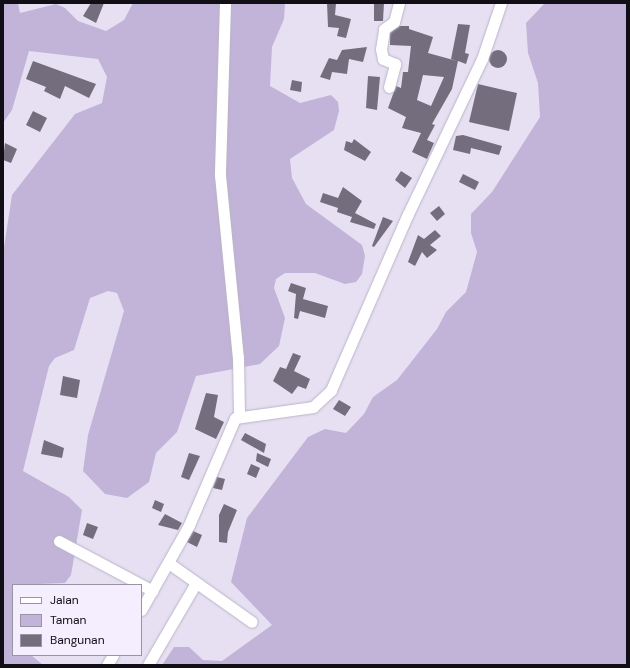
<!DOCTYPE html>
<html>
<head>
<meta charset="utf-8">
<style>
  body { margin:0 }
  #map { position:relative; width:630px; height:668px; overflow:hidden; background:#e7e0f3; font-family:"DM Sans",sans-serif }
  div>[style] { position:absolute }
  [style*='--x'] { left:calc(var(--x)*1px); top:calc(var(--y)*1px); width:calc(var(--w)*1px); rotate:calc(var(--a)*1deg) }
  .green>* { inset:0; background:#c1b4d8 }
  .building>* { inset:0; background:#736d7e }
  .round { border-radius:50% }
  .roads { filter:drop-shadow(0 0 1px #bab4c6) drop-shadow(0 0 1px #bab4c6) }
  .minor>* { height:11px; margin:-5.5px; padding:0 5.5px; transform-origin:5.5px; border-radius:5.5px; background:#fff }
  span { translate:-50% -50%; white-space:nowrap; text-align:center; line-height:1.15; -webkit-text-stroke:3px #f4eefe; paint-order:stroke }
  .frame { position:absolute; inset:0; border:4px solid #110e15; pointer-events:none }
  .legend { position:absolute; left:12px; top:584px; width:130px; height:72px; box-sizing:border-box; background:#f4eefe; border:1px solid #9994a1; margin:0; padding:5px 7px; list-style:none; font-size:12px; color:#110e15 }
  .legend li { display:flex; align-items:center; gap:8px; height:20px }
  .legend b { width:20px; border:1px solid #9994a1 }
</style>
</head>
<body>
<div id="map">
  <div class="green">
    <div style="clip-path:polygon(3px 3px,18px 3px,20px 13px,56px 4px,65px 8px,78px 21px,106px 31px,124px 20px,133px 3px,285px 3px,284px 19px,272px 47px,270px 86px,300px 103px,331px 95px,338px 102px,339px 111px,334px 130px,290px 159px,292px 178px,306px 204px,362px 245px,365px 256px,362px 274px,356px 282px,345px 284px,315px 273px,285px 273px,276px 279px,274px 288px,285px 318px,279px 346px,260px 364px,196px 376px,177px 432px,156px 453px,149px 482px,127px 498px,105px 494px,83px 471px,88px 435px,124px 311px,117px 293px,108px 291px,90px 298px,74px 350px,55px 358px,49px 366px,23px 471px,69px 497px,82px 510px,71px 575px,65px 583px,13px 585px,13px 655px,31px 655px,43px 665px,3px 665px,3px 254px,12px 195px,75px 114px,102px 103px,107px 77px,98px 59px,29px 51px,12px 110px,3px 123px)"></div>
    <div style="clip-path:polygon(545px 3px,627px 3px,627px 665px,162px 665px,174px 647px,189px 647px,203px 660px,222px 661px,272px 625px,231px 582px,247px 518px,308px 437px,325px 429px,346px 433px,364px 414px,373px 397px,397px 380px,437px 329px,446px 312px,466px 292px,477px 252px,471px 233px,471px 214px,492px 192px,540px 117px,538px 83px,528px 53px,526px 23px)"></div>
  </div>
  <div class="building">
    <div style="clip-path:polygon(91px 3px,104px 3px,96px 23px,83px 16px)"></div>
    <div style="clip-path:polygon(327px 3px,336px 3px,335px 15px,351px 19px,346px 38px,337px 36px,339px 28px,328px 27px)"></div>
    <div style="clip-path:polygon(374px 3px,384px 3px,383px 21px,374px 21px)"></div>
    <div style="clip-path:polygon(evenodd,458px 24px,470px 25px,465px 53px,469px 54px,466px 64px,458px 61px,452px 89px,432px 124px,435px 125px,427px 140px,434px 143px,427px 159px,412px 152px,421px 133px,402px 128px,406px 117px,388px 108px,396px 86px,401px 88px,403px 72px,408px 72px,411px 46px,390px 45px,390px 33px,399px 26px,409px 26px,409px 29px,433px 37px,428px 53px,457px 61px,451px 59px,458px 24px,423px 75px,444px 77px,431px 106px,417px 100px,423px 75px)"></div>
    <div style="clip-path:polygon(367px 47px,363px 62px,349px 59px,347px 74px,332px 72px,330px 80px,320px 77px,329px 58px,337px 60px,342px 50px)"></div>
    <div class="round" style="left:489px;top:50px;width:18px;height:18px"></div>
    <div style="clip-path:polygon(33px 61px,96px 84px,89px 98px,65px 86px,60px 99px,44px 91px,46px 87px,26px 79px)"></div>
    <div style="clip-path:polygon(368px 76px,380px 77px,377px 110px,366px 108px)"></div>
    <div style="clip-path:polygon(292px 80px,302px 82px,301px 92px,290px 90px)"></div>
    <div style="clip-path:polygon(478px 84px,517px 93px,509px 131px,469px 122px)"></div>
    <div style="clip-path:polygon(33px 111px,47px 118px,40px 132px,26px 125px)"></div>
    <div style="clip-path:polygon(463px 135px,502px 146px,499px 155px,471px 148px,470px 154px,453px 150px,456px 136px)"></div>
    <div style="clip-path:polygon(354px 139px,371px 152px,365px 161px,344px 150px,346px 141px,352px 143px)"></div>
    <div style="clip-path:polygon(5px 143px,17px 149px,11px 163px,3px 160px)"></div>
    <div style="clip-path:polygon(401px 171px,412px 178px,405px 188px,395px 180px)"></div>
    <div style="clip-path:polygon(463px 174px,479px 182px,475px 190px,459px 182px)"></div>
    <div style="clip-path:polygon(343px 187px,362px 201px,355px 213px,376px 224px,374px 229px,350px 222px,352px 217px,337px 212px,338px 208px,320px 202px,323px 193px,338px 198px)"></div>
    <div style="clip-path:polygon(439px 206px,445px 214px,437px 221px,430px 213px)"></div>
    <div style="clip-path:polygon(383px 217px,393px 221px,374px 247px,372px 246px)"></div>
    <div style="clip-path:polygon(435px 230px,441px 236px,430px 245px,437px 250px,427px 258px,422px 252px,415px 266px,408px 262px,418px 235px,424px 239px)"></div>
    <div style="clip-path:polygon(291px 283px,306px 288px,303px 299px,328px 306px,325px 318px,300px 311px,298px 319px,294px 318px,296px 294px,288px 291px)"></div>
    <div style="clip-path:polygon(293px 353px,301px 356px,294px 371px,310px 379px,306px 389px,298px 386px,292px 394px,273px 381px,280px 367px,286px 369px)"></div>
    <div style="clip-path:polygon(63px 376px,80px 380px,77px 398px,60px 395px)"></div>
    <div style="clip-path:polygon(206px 393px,218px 395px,214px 417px,224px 422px,216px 439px,195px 429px)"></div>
    <div style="clip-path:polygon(339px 400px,351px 407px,345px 416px,333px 409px)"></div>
    <div style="clip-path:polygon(245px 433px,266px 444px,264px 453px,241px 440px)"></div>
    <div style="clip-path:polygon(44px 440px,64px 448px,62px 458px,41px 454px)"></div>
    <div style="clip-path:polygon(189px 453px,200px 456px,189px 480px,181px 477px)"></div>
    <div style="clip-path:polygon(257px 453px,271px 459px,268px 467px,256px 461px)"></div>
    <div style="clip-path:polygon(251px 464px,260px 468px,256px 478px,247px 474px)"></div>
    <div style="clip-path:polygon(217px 477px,225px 479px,222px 490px,213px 488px)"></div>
    <div style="clip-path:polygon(155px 500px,164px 504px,161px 512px,152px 508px)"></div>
    <div style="clip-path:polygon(224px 504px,237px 510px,228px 532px,227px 543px,219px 542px,219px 515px)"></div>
    <div style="clip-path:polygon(165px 514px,182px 523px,178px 530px,158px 525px)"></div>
    <div style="clip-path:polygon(87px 523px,98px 527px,93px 539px,83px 535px)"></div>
    <div style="clip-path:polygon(193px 531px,202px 535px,197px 547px,187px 542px)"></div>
  </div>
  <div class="roads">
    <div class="minor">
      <div style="--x:225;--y:3;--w:172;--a:91.7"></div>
      <div style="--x:220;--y:175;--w:183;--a:84.4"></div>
      <div style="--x:238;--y:357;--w:59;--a:89"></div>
      <div style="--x:389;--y:87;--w:24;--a:-75"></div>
      <div style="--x:395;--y:64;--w:13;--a:-157"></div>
      <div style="--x:383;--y:59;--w:10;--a:-101"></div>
      <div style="--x:381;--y:49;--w:20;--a:-81"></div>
      <div style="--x:384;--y:29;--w:12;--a:-35"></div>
      <div style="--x:394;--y:22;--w:20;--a:-75"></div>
      <div style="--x:59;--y:541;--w:106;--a:28"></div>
      <div style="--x:170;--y:564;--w:100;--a:35.3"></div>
      <div style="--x:141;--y:610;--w:98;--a:-60.5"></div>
      <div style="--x:189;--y:525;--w:116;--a:-66.7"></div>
      <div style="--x:235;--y:418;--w:79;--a:-8"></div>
      <div style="--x:313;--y:407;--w:25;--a:-43"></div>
      <div style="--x:331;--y:390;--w:192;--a:-66.4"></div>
      <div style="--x:408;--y:214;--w:172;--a:-64.5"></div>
      <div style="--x:482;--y:59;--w:59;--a:-71.3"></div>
      <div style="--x:107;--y:665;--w:12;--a:-59"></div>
      <div style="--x:148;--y:665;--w:95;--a:-59.7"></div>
    </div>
  </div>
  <div class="frame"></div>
  <ul class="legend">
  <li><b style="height:5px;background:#fff"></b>Jalan</li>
  <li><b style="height:11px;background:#c1b4d8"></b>Taman</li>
  <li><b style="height:11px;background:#736d7e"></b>Bangunan</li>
  </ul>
</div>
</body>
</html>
